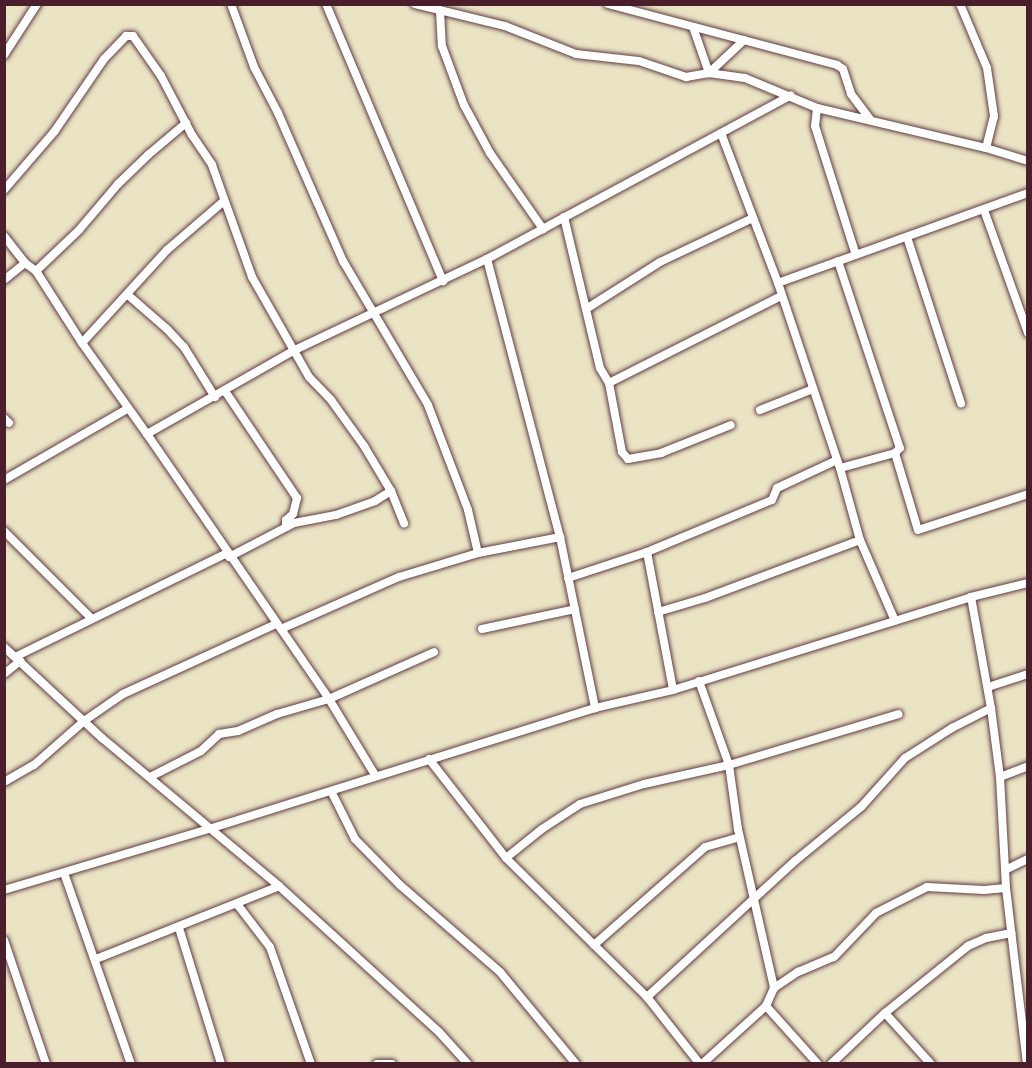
<!DOCTYPE html>
<html>
<head>
<meta charset="utf-8">
<style>
  body { margin:0 }
  #map { position:relative; width:1032px; height:1068px; overflow:hidden; background:#eae3c4; font-family:"Patrick Hand",sans-serif }
  div>[style] { position:absolute }
  [style*='--x'] { left:calc(var(--x)*1px); top:calc(var(--y)*1px); width:calc(var(--w)*1px); rotate:calc(var(--a)*1deg) }
  .roads { filter:drop-shadow(0 0 2px #623c42) drop-shadow(0 0 2px #623c42) }
  .minor>* { height:8px; margin:-4px; padding:0 4px; transform-origin:4px; border-radius:4px; background:#fff }
  span { translate:-50% -50%; white-space:nowrap; text-align:center; line-height:1.15; -webkit-text-stroke:4.5px #f7f3e8; paint-order:stroke }
  .frame { position:absolute; inset:0; border:6px solid #4a1f2b; pointer-events:none }
</style>
</head>
<body>
<div id="map">
  <div class="roads">
    <div class="minor">
      <div style="--x:231;--y:4;--w:67;--a:69.9"></div>
      <div style="--x:254;--y:67;--w:52;--a:62.4"></div>
      <div style="--x:278;--y:113;--w:162;--a:66.3"></div>
      <div style="--x:343;--y:261;--w:167;--a:59.4"></div>
      <div style="--x:428;--y:405;--w:112;--a:69.1"></div>
      <div style="--x:468;--y:510;--w:44;--a:76.9"></div>
      <div style="--x:326;--y:4;--w:301;--a:67.1"></div>
      <div style="--x:415;--y:4;--w:93;--a:13.7"></div>
      <div style="--x:505;--y:26;--w:76;--a:21.5"></div>
      <div style="--x:576;--y:54;--w:63;--a:6.3"></div>
      <div style="--x:639;--y:61;--w:50;--a:18.8"></div>
      <div style="--x:686;--y:77;--w:23;--a:-10"></div>
      <div style="--x:709;--y:73;--w:36;--a:8"></div>
      <div style="--x:745;--y:78;--w:78;--a:22.6"></div>
      <div style="--x:817;--y:108;--w:174;--a:13.3"></div>
      <div style="--x:986;--y:148;--w:44;--a:17.2"></div>
      <div style="--x:608;--y:4;--w:237;--a:14.9"></div>
      <div style="--x:837;--y:65;--w:7;--a:34"></div>
      <div style="--x:843;--y:69;--w:26;--a:72"></div>
      <div style="--x:851;--y:94;--w:31;--a:53"></div>
      <div style="--x:960;--y:4;--w:69;--a:67.1"></div>
      <div style="--x:987;--y:68;--w:49;--a:81.7"></div>
      <div style="--x:994;--y:116;--w:33;--a:104"></div>
      <div style="--x:440;--y:11;--w:35;--a:87"></div>
      <div style="--x:442;--y:46;--w:63;--a:69.6"></div>
      <div style="--x:464;--y:105;--w:55;--a:61.6"></div>
      <div style="--x:490;--y:153;--w:93;--a:55.1"></div>
      <div style="--x:693;--y:27;--w:49;--a:70.8"></div>
      <div style="--x:709;--y:73;--w:48;--a:-43.3"></div>
      <div style="--x:4;--y:55;--w:61;--a:-57.1"></div>
      <div style="--x:817;--y:108;--w:18;--a:96"></div>
      <div style="--x:815;--y:126;--w:135;--a:72.4"></div>
      <div style="--x:721;--y:133;--w:160;--a:69.2"></div>
      <div style="--x:778;--y:283;--w:195;--a:71.5"></div>
      <div style="--x:840;--y:468;--w:75;--a:74.5"></div>
      <div style="--x:860;--y:540;--w:88;--a:66.6"></div>
      <div style="--x:4;--y:190;--w:77;--a:-49.2"></div>
      <div style="--x:54;--y:132;--w:88;--a:-55.6"></div>
      <div style="--x:104;--y:59;--w:32;--a:-46"></div>
      <div style="--x:126;--y:36;--w:7;--a:0"></div>
      <div style="--x:133;--y:36;--w:49;--a:55"></div>
      <div style="--x:161;--y:76;--w:67;--a:62.3"></div>
      <div style="--x:192;--y:135;--w:36;--a:56"></div>
      <div style="--x:212;--y:165;--w:119;--a:70.3"></div>
      <div style="--x:252;--y:277;--w:115;--a:60.3"></div>
      <div style="--x:309;--y:377;--w:32;--a:46"></div>
      <div style="--x:331;--y:400;--w:57;--a:54.3"></div>
      <div style="--x:364;--y:446;--w:52;--a:59"></div>
      <div style="--x:391;--y:491;--w:35;--a:68"></div>
      <div style="--x:984;--y:210;--w:131;--a:70.3"></div>
      <div style="--x:564;--y:217;--w:155;--a:76.6"></div>
      <div style="--x:600;--y:368;--w:17;--a:59"></div>
      <div style="--x:609;--y:383;--w:193;--a:-26.8"></div>
      <div style="--x:4;--y:236;--w:34;--a:52"></div>
      <div style="--x:25;--y:263;--w:14;--a:36"></div>
      <div style="--x:36;--y:271;--w:85;--a:57.4"></div>
      <div style="--x:82;--y:343;--w:112;--a:54.5"></div>
      <div style="--x:147;--y:434;--w:170;--a:-29.6"></div>
      <div style="--x:295;--y:350;--w:212;--a:-25.4"></div>
      <div style="--x:487;--y:259;--w:345;--a:-28.3"></div>
      <div style="--x:907;--y:237;--w:175;--a:72"></div>
      <div style="--x:487;--y:259;--w:287;--a:75.3"></div>
      <div style="--x:560;--y:537;--w:175;--a:78.4"></div>
      <div style="--x:838;--y:261;--w:197;--a:71.7"></div>
      <div style="--x:900;--y:448;--w:7;--a:135"></div>
      <div style="--x:895;--y:453;--w:57;--a:164.7"></div>
      <div style="--x:36;--y:271;--w:59;--a:-43.6"></div>
      <div style="--x:79;--y:230;--w:60;--a:-49.7"></div>
      <div style="--x:118;--y:184;--w:42;--a:-44"></div>
      <div style="--x:148;--y:155;--w:50;--a:-40.1"></div>
      <div style="--x:4;--y:280;--w:27;--a:-39"></div>
      <div style="--x:778;--y:283;--w:266;--a:-19.8"></div>
      <div style="--x:128;--y:295;--w:52;--a:41.1"></div>
      <div style="--x:167;--y:329;--w:25;--a:47"></div>
      <div style="--x:184;--y:347;--w:59;--a:58.2"></div>
      <div style="--x:586;--y:309;--w:88;--a:-32.4"></div>
      <div style="--x:660;--y:262;--w:103;--a:-25.3"></div>
      <div style="--x:82;--y:343;--w:126;--a:-47.6"></div>
      <div style="--x:167;--y:250;--w:75;--a:-40.7"></div>
      <div style="--x:609;--y:383;--w:70;--a:79.3"></div>
      <div style="--x:622;--y:452;--w:9;--a:49"></div>
      <div style="--x:628;--y:459;--w:34;--a:-10"></div>
      <div style="--x:661;--y:453;--w:75;--a:-21.8"></div>
      <div style="--x:225;--y:391;--w:129;--a:56.1"></div>
      <div style="--x:297;--y:498;--w:16;--a:104"></div>
      <div style="--x:293;--y:514;--w:9;--a:139"></div>
      <div style="--x:286;--y:520;--w:7;--a:90"></div>
      <div style="--x:760;--y:410;--w:57;--a:-21.6"></div>
      <div style="--x:4;--y:418;--w:7;--a:45"></div>
      <div style="--x:147;--y:434;--w:321;--a:55.5"></div>
      <div style="--x:329;--y:699;--w:89;--a:58.8"></div>
      <div style="--x:895;--y:453;--w:80;--a:73.4"></div>
      <div style="--x:918;--y:530;--w:116;--a:-18.1"></div>
      <div style="--x:4;--y:480;--w:142;--a:-30"></div>
      <div style="--x:4;--y:531;--w:123;--a:45"></div>
      <div style="--x:647;--y:552;--w:140;--a:79.3"></div>
      <div style="--x:229;--y:557;--w:73;--a:-27.6"></div>
      <div style="--x:294;--y:523;--w:43;--a:-10.8"></div>
      <div style="--x:336;--y:515;--w:41;--a:-19.7"></div>
      <div style="--x:375;--y:501;--w:19;--a:-32"></div>
      <div style="--x:568;--y:578;--w:83;--a:-18.2"></div>
      <div style="--x:647;--y:552;--w:135;--a:-22.6"></div>
      <div style="--x:772;--y:500;--w:13;--a:-67"></div>
      <div style="--x:777;--y:488;--w:66;--a:-25"></div>
      <div style="--x:971;--y:597;--w:113;--a:79.8"></div>
      <div style="--x:991;--y:708;--w:70;--a:82.6"></div>
      <div style="--x:1000;--y:777;--w:111;--a:86.9"></div>
      <div style="--x:1006;--y:888;--w:177;--a:83.2"></div>
      <div style="--x:658;--y:612;--w:49;--a:-16.6"></div>
      <div style="--x:705;--y:598;--w:165;--a:-20.5"></div>
      <div style="--x:281;--y:629;--w:129;--a:-23.8"></div>
      <div style="--x:399;--y:577;--w:83;--a:-16.9"></div>
      <div style="--x:478;--y:553;--w:84;--a:-11"></div>
      <div style="--x:482;--y:629;--w:95;--a:-12.1"></div>
      <div style="--x:4;--y:647;--w:134;--a:42.9"></div>
      <div style="--x:102;--y:738;--w:231;--a:39.9"></div>
      <div style="--x:279;--y:886;--w:217;--a:42.4"></div>
      <div style="--x:439;--y:1032;--w:43;--a:47.8"></div>
      <div style="--x:15;--y:657;--w:236;--a:-26.1"></div>
      <div style="--x:4;--y:674;--w:21;--a:-39"></div>
      <div style="--x:699;--y:681;--w:89;--a:70.3"></div>
      <div style="--x:729;--y:765;--w:65;--a:82"></div>
      <div style="--x:738;--y:829;--w:163;--a:77.2"></div>
      <div style="--x:988;--y:687;--w:42;--a:-18"></div>
      <div style="--x:429;--y:759;--w:125;--a:52.1"></div>
      <div style="--x:506;--y:858;--w:198;--a:44.6"></div>
      <div style="--x:647;--y:997;--w:85;--a:51.7"></div>
      <div style="--x:150;--y:777;--w:57;--a:-27"></div>
      <div style="--x:201;--y:751;--w:25;--a:-43"></div>
      <div style="--x:219;--y:734;--w:19;--a:-9"></div>
      <div style="--x:238;--y:731;--w:43;--a:-23.6"></div>
      <div style="--x:277;--y:714;--w:54;--a:-16.1"></div>
      <div style="--x:329;--y:699;--w:115;--a:-24.1"></div>
      <div style="--x:1000;--y:777;--w:30;--a:-21"></div>
      <div style="--x:4;--y:782;--w:34;--a:-30"></div>
      <div style="--x:34;--y:765;--w:67;--a:-41.3"></div>
      <div style="--x:84;--y:721;--w:47;--a:-34.7"></div>
      <div style="--x:123;--y:694;--w:168;--a:-24.6"></div>
      <div style="--x:331;--y:791;--w:54;--a:63.4"></div>
      <div style="--x:355;--y:839;--w:64;--a:45.6"></div>
      <div style="--x:400;--y:885;--w:133;--a:41"></div>
      <div style="--x:500;--y:972;--w:119;--a:50.4"></div>
      <div style="--x:506;--y:858;--w:46;--a:-38.9"></div>
      <div style="--x:542;--y:829;--w:45;--a:-33.3"></div>
      <div style="--x:580;--y:804;--w:67;--a:-17.4"></div>
      <div style="--x:644;--y:784;--w:87;--a:-12.6"></div>
      <div style="--x:729;--y:765;--w:177;--a:-16.7"></div>
      <div style="--x:1005;--y:870;--w:25;--a:-26"></div>
      <div style="--x:64;--y:873;--w:202;--a:70.7"></div>
      <div style="--x:4;--y:890;--w:217;--a:-16.6"></div>
      <div style="--x:212;--y:828;--w:401;--a:-17.4"></div>
      <div style="--x:595;--y:708;--w:80;--a:-13"></div>
      <div style="--x:673;--y:690;--w:312;--a:-17.3"></div>
      <div style="--x:971;--y:597;--w:59;--a:-13.8"></div>
      <div style="--x:237;--y:904;--w:54;--a:52.5"></div>
      <div style="--x:270;--y:947;--w:124;--a:70.7"></div>
      <div style="--x:179;--y:928;--w:142;--a:72.8"></div>
      <div style="--x:4;--y:940;--w:131;--a:71.3"></div>
      <div style="--x:594;--y:945;--w:148;--a:-41.4"></div>
      <div style="--x:705;--y:847;--w:36;--a:-16"></div>
      <div style="--x:96;--y:959;--w:197;--a:-21.7"></div>
      <div style="--x:647;--y:997;--w:201;--a:-42.6"></div>
      <div style="--x:795;--y:861;--w:85;--a:-39.3"></div>
      <div style="--x:861;--y:807;--w:66;--a:-48.1"></div>
      <div style="--x:905;--y:758;--w:56;--a:-32.6"></div>
      <div style="--x:952;--y:728;--w:44;--a:-27.1"></div>
      <div style="--x:766;--y:1006;--w:78;--a:48.1"></div>
      <div style="--x:885;--y:1013;--w:69;--a:48"></div>
      <div style="--x:377;--y:1064;--w:15;--a:0"></div>
      <div style="--x:702;--y:1064;--w:86;--a:-42.2"></div>
      <div style="--x:766;--y:1006;--w:20;--a:-66"></div>
      <div style="--x:774;--y:988;--w:29;--a:-34"></div>
      <div style="--x:798;--y:972;--w:39;--a:-23"></div>
      <div style="--x:834;--y:957;--w:61;--a:-46.3"></div>
      <div style="--x:876;--y:913;--w:57;--a:-27"></div>
      <div style="--x:927;--y:887;--w:57;--a:3"></div>
      <div style="--x:984;--y:890;--w:22;--a:-5"></div>
      <div style="--x:831;--y:1064;--w:74;--a:-43.4"></div>
      <div style="--x:885;--y:1013;--w:107;--a:-38.9"></div>
      <div style="--x:968;--y:946;--w:20;--a:-24"></div>
      <div style="--x:986;--y:938;--w:26;--a:-11"></div>
    </div>
  </div>
  <div class="frame"></div>
</div>
</body>
</html>
